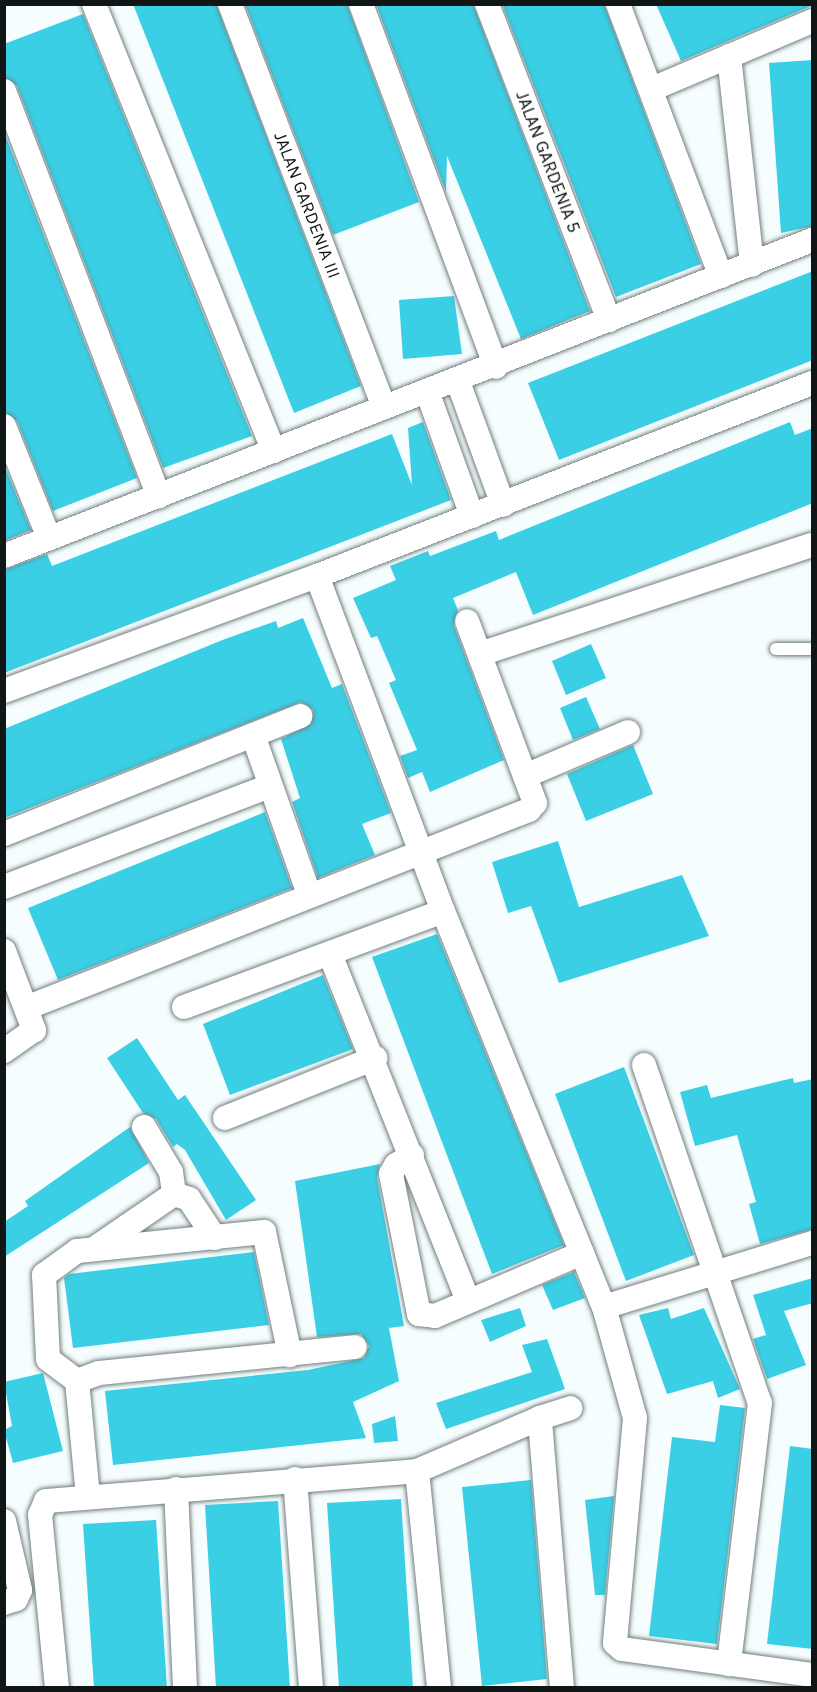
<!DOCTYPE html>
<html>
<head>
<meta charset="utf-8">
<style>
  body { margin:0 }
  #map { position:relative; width:817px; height:1692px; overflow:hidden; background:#f5fdfe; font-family:Karla,sans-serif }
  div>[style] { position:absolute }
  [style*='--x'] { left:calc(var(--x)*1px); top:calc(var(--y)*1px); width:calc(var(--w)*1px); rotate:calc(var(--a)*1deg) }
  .building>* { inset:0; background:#3acfe5 }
  .roads { filter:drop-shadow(0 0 2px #717d7f) drop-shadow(0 0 2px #717d7f) }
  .lane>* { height:12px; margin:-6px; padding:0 6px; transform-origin:6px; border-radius:6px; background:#fff }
  .street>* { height:24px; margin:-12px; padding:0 12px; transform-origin:12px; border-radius:12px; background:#fff }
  span { translate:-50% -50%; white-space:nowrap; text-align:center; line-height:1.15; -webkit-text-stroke:4.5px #fff; paint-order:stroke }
  .street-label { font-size:18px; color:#101515 }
  .frame { position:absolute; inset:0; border:6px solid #101515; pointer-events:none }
</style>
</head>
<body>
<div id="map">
  <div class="building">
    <div style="clip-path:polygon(133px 4px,216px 4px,361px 386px,294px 413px)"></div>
    <div style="clip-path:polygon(245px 4px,347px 4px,419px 202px,333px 235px)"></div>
    <div style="clip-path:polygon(376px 4px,473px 4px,590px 311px,521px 339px,447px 156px,446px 192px)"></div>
    <div style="clip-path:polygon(502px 4px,604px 4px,701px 264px,616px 297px)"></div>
    <div style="clip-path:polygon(656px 4px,813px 4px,813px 5px,681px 61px)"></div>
    <div style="clip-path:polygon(83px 14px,252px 436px,163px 468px,17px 86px,4px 77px,4px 44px)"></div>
    <div style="clip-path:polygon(813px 60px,813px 226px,781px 233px,769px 63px)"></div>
    <div style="clip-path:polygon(4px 132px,137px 478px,53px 511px,17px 421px,4px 412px)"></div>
    <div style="clip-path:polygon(813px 271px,813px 360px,559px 460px,528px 383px)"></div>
    <div style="clip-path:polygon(454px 296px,462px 354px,403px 359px,399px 300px)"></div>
    <div style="clip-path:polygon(423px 422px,451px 500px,4px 673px,4px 570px,47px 554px,52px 566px,392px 434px,412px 485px,408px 428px)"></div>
    <div style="clip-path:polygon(790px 422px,795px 435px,813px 428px,813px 503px,533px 615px,516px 572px,453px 598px,458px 610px,454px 626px,504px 760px,430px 792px,422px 772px,408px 778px,400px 756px,417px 750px,389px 683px,396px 680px,377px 636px,371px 638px,353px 598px,396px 580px,390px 566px,428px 551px,430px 556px,496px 531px,499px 540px)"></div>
    <div style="clip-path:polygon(4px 465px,31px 530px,4px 541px)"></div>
    <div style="clip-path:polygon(303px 618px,332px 688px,342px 684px,391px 813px,362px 824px,375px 855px,318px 878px,292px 802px,300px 798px,281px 739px,311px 724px,313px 710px,301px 702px,4px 818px,4px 729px,225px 639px,276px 621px,278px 628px)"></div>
    <div style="clip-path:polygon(591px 644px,606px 678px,566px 695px,552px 661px)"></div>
    <div style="clip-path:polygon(586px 697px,600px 729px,573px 740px,560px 708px)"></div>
    <div style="clip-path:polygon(633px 745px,653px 794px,586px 821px,567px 774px)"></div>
    <div style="clip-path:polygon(265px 812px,292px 888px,58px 980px,28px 908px)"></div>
    <div style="clip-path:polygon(558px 841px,579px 907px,682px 875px,709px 936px,559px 983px,531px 906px,508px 913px,492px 862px)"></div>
    <div style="clip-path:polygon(437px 934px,564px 1245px,492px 1274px,372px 957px)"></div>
    <div style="clip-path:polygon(323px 975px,353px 1049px,230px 1095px,203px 1024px)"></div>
    <div style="clip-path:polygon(137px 1038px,178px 1100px,185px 1095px,256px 1200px,226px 1220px,185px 1150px,177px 1144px,173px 1147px,156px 1119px,143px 1113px,107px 1058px)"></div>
    <div style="clip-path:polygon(624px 1067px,694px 1255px,626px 1281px,555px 1094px)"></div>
    <div style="clip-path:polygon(793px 1078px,794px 1083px,813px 1079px,813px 1229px,760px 1244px,749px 1204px,756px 1202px,737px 1135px,695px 1146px,680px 1092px,707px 1085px,711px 1098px)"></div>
    <div style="clip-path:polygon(130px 1127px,149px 1163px,4px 1257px,4px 1222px,28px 1206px,25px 1201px)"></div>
    <div style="clip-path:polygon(380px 1164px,377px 1177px,404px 1326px,389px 1328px,399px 1381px,353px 1402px,366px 1438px,113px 1465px,105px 1391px,308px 1370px,364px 1358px,369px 1346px,361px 1334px,317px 1337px,295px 1181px)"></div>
    <div style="clip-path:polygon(254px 1252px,269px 1325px,73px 1348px,64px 1278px,69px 1274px)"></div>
    <div style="clip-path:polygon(574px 1272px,585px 1298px,553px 1310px,542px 1285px)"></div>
    <div style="clip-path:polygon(813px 1278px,813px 1303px,784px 1311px,806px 1365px,767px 1379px,753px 1339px,766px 1335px,753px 1295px)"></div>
    <div style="clip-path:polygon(520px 1308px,526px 1326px,490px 1342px,481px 1320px)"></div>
    <div style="clip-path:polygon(668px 1308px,671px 1319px,704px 1308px,740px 1389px,718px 1398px,713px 1381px,667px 1394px,639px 1315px)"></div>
    <div style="clip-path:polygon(547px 1339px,565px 1389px,446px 1429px,436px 1403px,532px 1372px,522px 1345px)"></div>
    <div style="clip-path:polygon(43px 1373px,63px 1451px,13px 1463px,4px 1430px,12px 1426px,4px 1382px)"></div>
    <div style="clip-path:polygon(720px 1405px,745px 1408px,717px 1644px,649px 1636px,672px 1437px,715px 1442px)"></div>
    <div style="clip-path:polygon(395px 1416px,398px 1441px,374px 1443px,372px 1424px)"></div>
    <div style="clip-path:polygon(790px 1446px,813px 1449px,813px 1649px,767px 1644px)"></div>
    <div style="clip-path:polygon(531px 1480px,547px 1679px,482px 1686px,462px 1487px)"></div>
    <div style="clip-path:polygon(614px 1496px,605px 1595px,595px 1595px,585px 1500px)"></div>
    <div style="clip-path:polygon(401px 1499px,413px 1688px,339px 1688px,327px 1503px)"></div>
    <div style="clip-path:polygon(278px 1501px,290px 1688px,216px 1688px,205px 1505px)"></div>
    <div style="clip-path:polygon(156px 1520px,167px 1688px,94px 1688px,83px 1524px)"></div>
  </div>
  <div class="roads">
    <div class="lane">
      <div style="--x:776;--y:649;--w:36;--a:0"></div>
    </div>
    <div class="street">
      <div style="--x:94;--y:4;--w:482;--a:68.1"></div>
      <div style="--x:230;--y:4;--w:429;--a:69.1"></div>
      <div style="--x:361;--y:4;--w:387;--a:69.6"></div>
      <div style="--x:487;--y:4;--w:339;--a:68.9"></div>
      <div style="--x:618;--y:4;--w:291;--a:69.3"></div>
      <div style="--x:729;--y:56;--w:210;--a:83.7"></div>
      <div style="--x:652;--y:89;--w:174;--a:-23"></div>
      <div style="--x:4;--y:91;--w:434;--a:69.1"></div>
      <div style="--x:457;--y:379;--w:134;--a:69.9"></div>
      <div style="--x:427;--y:391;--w:133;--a:70.2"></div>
      <div style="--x:4;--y:426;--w:121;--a:68.1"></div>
      <div style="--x:4;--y:556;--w:868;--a:-21.36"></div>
      <div style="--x:317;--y:576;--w:358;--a:69.4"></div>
      <div style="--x:443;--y:911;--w:427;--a:67.9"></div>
      <div style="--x:604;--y:1307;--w:115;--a:74.4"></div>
      <div style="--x:635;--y:1418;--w:226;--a:95.1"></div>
      <div style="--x:615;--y:1643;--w:9;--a:41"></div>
      <div style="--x:622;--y:1649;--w:192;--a:7.8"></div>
      <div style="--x:480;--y:654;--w:349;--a:-18.2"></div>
      <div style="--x:4;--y:691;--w:333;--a:-20.2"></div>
      <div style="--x:317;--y:576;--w:531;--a:-21.3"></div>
      <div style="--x:253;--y:735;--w:169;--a:70.6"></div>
      <div style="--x:525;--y:776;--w:112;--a:-23.1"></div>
      <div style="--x:4;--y:834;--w:319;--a:-21.7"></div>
      <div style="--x:4;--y:887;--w:285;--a:-20.8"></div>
      <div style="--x:4;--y:951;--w:85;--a:69.2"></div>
      <div style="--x:34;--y:1030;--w:37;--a:145"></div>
      <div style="--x:330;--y:954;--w:370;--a:68.3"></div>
      <div style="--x:184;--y:1007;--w:276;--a:-20.3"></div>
      <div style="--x:26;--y:1008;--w:541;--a:-21.49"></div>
      <div style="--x:529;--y:810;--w:9;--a:-49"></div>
      <div style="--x:535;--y:803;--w:194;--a:-110.5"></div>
      <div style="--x:644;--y:1065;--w:357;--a:71.1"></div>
      <div style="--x:760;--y:1403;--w:263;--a:96.8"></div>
      <div style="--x:225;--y:1118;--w:162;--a:-21.8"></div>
      <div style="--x:144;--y:1127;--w:52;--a:59"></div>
      <div style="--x:171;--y:1172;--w:22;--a:82"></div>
      <div style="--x:412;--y:1155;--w:19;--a:148"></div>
      <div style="--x:396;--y:1165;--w:10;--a:119"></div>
      <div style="--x:391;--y:1174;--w:143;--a:78.7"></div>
      <div style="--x:419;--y:1314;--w:16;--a:7"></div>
      <div style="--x:435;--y:1316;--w:160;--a:-23.2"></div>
      <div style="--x:94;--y:1249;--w:97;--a:-34.5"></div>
      <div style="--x:174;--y:1194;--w:16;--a:18"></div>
      <div style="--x:189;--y:1199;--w:47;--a:56.3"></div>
      <div style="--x:604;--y:1307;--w:218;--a:-17.1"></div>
      <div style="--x:77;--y:1381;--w:36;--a:-143"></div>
      <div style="--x:48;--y:1359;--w:84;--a:-92.7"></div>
      <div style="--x:44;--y:1275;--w:41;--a:-36"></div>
      <div style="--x:77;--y:1251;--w:188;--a:-5.8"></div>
      <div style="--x:264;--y:1232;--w:126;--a:78.1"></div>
      <div style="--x:417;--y:1471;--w:218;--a:84.2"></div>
      <div style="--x:295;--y:1479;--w:210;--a:85.6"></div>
      <div style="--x:176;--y:1489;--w:199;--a:87.4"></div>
      <div style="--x:88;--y:1497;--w:117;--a:-95.4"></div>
      <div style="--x:77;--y:1381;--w:23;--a:-20"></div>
      <div style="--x:99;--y:1373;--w:257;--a:-5.8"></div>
      <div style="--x:4;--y:1521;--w:71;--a:76.9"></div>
      <div style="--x:20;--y:1590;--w:10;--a:114"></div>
      <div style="--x:16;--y:1599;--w:13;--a:162"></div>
      <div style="--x:57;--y:1688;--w:174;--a:-95.6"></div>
      <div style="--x:40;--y:1515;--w:15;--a:-67"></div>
      <div style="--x:46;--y:1501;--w:372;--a:-4.6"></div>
      <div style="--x:417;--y:1471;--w:134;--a:-23.3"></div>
      <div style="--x:562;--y:1688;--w:271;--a:-94.7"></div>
      <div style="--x:540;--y:1418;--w:32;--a:-18"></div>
    </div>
  </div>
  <div class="street-label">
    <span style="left:548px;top:162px;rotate:69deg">JALAN GARDENIA 5</span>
    <span style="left:307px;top:205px;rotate:69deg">JALAN GARDENIA III</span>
  </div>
  <div class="frame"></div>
</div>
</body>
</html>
